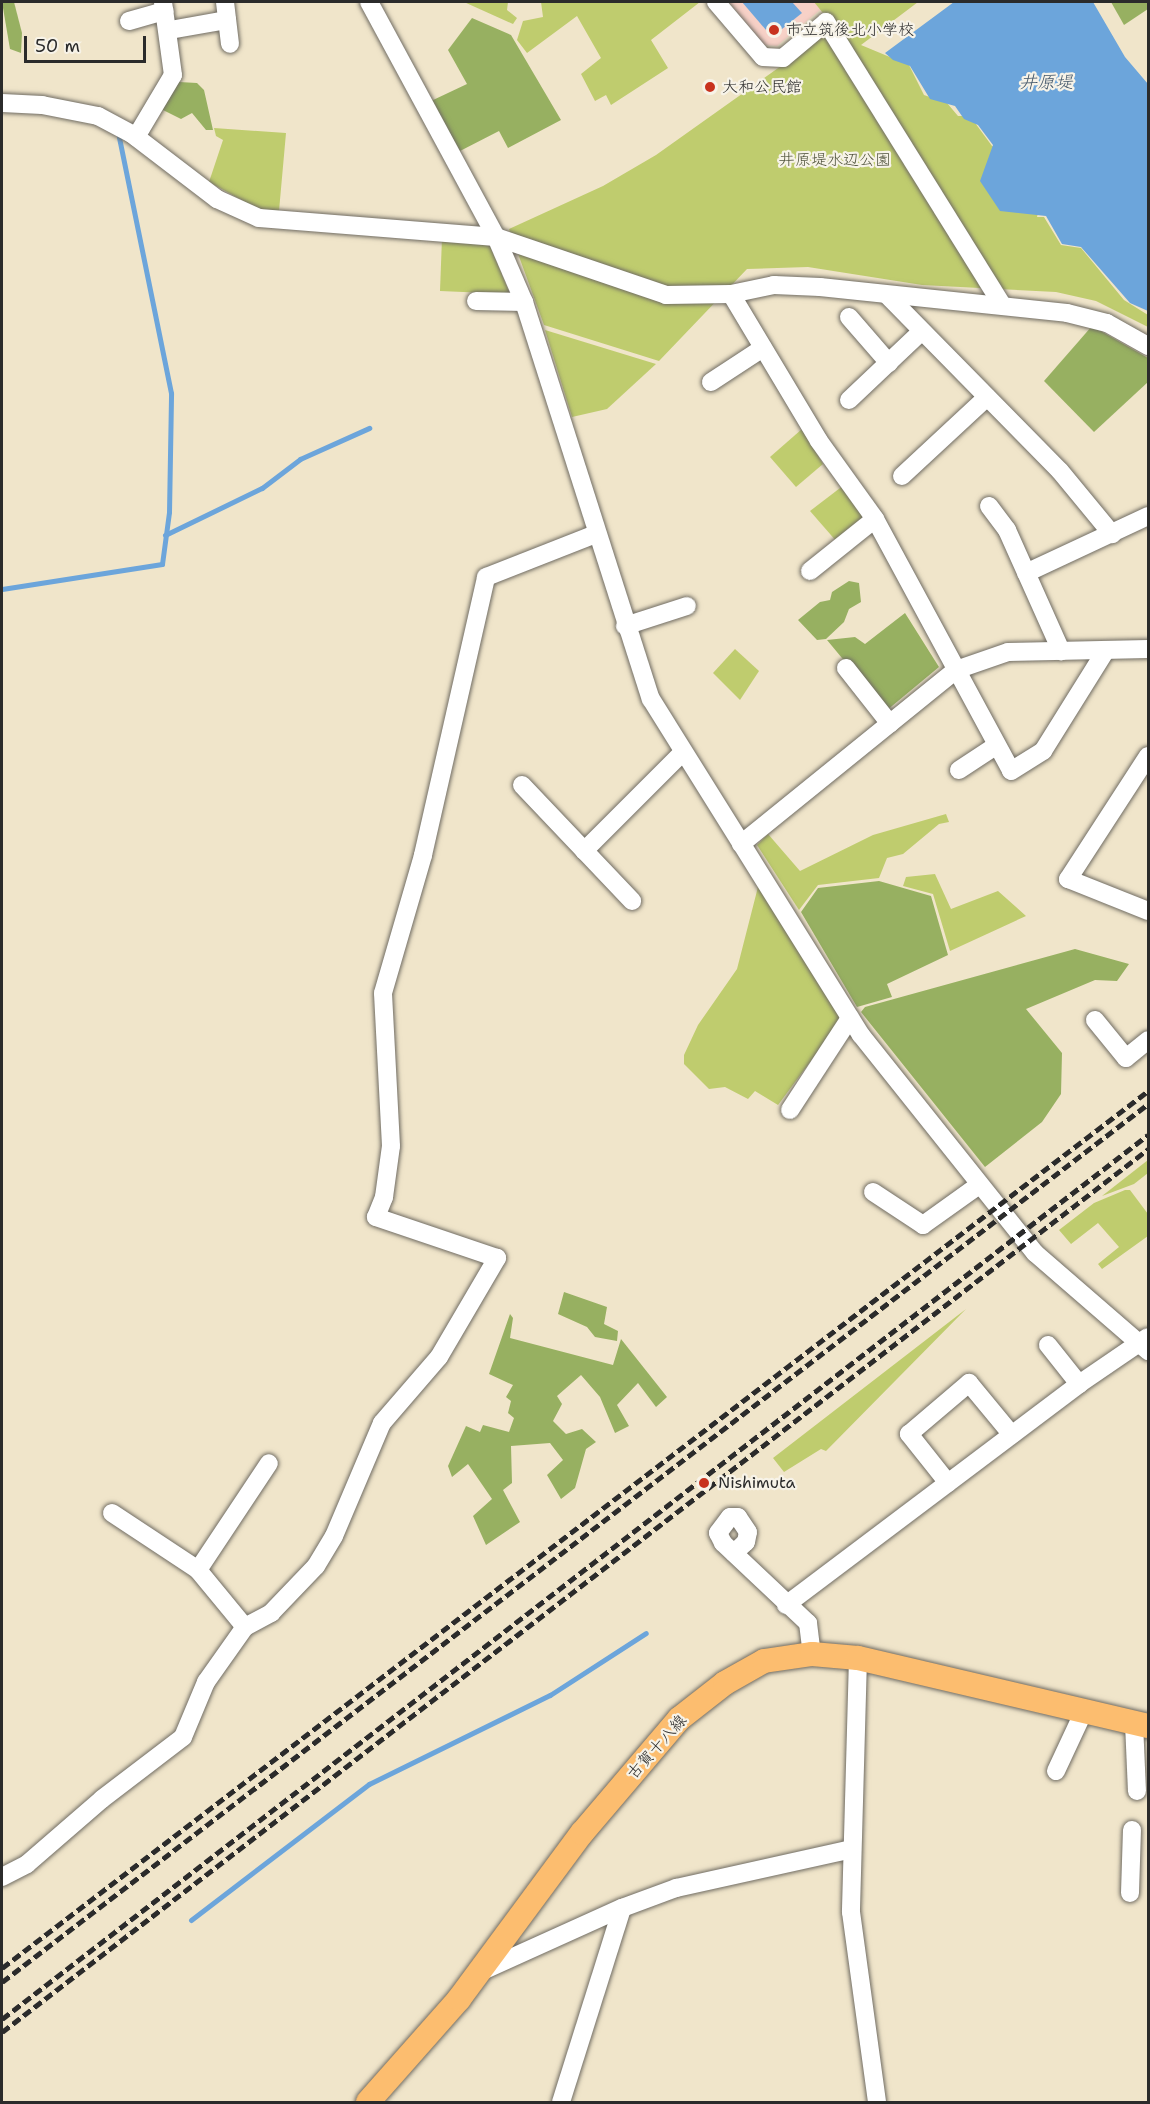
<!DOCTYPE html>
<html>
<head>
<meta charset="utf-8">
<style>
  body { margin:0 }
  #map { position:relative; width:1150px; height:2104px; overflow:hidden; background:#f0e5ca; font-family:"Shantell Sans","Klee One",sans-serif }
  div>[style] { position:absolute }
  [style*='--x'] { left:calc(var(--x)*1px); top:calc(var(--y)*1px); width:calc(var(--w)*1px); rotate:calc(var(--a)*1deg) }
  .built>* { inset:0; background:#f7d1c7 }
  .green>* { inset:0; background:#bfcc6e }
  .forest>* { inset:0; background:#97b061 }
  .water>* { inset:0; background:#6ca5db }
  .stream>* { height:5px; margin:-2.5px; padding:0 2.5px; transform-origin:2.5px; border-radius:2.5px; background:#6ca5db }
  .roads { filter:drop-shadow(0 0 2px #706c63) drop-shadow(0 0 2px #706c63) }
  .minor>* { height:18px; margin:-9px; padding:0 9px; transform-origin:9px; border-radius:9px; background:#fff }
  .major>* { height:24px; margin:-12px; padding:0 12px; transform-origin:12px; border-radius:12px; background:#fcbd6f }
  .rail>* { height:4.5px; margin-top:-2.25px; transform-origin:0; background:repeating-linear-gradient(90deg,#2b2b2b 0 9px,transparent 0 13.5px) }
  .dots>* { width:16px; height:16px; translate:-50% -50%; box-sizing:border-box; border:3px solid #f7f3e8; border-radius:50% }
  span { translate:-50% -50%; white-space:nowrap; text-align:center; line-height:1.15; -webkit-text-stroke:4.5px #f7f3e8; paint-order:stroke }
  .poi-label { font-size:16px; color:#2b2b2b }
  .left { translate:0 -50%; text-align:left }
  .park-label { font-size:16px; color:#50533c }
  .street-label { font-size:16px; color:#2b2b2b }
  .water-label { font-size:18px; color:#425669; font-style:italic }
  .frame { position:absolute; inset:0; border:3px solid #2b2b2b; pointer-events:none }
  .scale { position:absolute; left:24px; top:36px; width:122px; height:27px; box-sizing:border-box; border:3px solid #2b2b2b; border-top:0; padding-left:8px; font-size:18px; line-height:21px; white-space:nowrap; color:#2b2b2b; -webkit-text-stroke:4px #f7f3e8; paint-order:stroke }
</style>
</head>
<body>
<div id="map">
  <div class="built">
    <div style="clip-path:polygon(729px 2px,918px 2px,853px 50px,820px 10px,777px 46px,764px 45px)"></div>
  </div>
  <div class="green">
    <div style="clip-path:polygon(464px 2px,508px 2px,507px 10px,517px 18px,513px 24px)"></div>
    <div style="clip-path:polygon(541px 2px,700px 2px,651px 40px,668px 68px,611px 105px,606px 95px,595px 101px,581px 74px,601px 58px,577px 16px,527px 53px,517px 40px,523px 21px,543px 17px)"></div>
    <div style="clip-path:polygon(814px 2px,918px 2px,861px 45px,909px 65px,924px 95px,947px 103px,958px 116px,970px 116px,992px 146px,1019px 154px,1043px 192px,1037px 217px,1044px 217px,1061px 245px,1081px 248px,1124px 300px,1148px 315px,1148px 327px,1096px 301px,1056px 292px,922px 285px,808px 267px,747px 269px,659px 361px,544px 325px,509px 229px,603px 186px,656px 155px,826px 34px,844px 39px)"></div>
    <div style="clip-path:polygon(214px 128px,286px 133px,279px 211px,258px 209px,209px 182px,223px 140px,216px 136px)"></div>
    <div style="clip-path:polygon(442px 238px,490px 246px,510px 294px,440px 291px)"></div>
    <div style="clip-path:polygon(545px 330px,656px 364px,607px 409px,572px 417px)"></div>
    <div style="clip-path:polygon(802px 429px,823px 464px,796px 487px,770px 457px)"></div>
    <div style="clip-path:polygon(844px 485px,865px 516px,837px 542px,810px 511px)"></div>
    <div style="clip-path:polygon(735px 649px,759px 671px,740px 700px,713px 673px)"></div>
    <div style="clip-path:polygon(946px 814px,949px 822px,939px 824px,903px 854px,887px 858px,879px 878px,818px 885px,799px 910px,757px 845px,768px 834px,800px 871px,873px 835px)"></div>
    <div style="clip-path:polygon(935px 874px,951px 909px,998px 891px,1026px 916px,950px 951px,933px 894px,903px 886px,906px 877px)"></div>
    <div style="clip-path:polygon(759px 883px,842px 1019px,778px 1105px,755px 1091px,748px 1099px,725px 1087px,709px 1089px,684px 1064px,684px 1055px,698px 1025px,737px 969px)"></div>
    <div style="clip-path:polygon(1148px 1160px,1148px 1173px,1134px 1184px,1102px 1196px)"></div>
    <div style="clip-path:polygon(1125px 1190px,1130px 1190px,1148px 1214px,1148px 1236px,1102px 1269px,1098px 1264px,1119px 1247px,1098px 1223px,1071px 1244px,1059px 1230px,1094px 1203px)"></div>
    <div style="clip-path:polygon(966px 1309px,826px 1451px,821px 1449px,784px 1472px,773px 1458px)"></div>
  </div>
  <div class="forest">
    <div style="clip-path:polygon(2px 2px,14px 2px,22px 33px,21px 53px,10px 49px)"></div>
    <div style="clip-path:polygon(1111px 2px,1148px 2px,1148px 9px,1124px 25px)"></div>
    <div style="clip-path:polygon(472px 18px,511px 35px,561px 120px,508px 148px,499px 131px,460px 151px,431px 101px,467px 84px,448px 50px)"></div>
    <div style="clip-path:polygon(179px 82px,197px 83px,204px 90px,213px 130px,206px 130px,192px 113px,181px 119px,159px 108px)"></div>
    <div style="clip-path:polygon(1092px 326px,1148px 358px,1148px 382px,1094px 432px,1044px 381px)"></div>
    <div style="clip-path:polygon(849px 581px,859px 583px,861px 602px,849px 609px,844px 622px,826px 639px,817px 640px,798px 620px,820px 602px,830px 600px,832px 592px)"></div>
    <div style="clip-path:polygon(905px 613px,939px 667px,886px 711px,827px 640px,855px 637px,865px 644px)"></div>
    <div style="clip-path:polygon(879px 881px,931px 896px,948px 955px,887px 984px,892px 997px,857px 1007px,801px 912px,818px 888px)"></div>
    <div style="clip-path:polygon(1075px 949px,1129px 964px,1117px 981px,1095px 980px,1026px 1009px,1062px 1053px,1061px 1094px,1042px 1122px,985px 1167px,861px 1012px,865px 1007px)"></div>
    <div style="clip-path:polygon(564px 1292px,607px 1307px,604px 1324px,618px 1331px,617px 1341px,595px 1337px,587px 1327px,558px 1314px)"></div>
    <div style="clip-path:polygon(510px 1314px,513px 1318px,510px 1338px,613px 1365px,621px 1339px,667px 1397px,656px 1407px,638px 1383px,617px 1405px,629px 1426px,615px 1433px,600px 1397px,581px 1375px,557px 1396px,562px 1404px,553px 1421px,566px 1434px,582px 1429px,596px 1442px,586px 1449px,575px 1488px,561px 1499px,547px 1475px,563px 1460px,550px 1443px,511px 1446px,512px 1483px,503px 1490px,520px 1522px,486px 1545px,473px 1516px,492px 1499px,468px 1464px,452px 1477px,448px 1466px,466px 1426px,480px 1432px,483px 1425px,509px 1432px,514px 1418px,508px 1413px,511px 1401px,506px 1397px,513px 1385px,489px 1374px)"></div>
  </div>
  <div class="water">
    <div style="clip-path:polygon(742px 2px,792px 2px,802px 13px,772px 37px)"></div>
    <div style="clip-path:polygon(954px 2px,1093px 2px,1125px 57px,1148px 84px,1148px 311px,1130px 303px,1081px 247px,1062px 244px,1046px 216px,1000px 211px,980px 181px,993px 145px,978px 125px,964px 119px,955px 106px,930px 99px,910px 66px,893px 60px,885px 53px)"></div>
  </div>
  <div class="stream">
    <div style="--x:165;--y:535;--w:108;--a:-25.9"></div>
    <div style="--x:262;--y:488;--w:48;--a:-37.3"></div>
    <div style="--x:300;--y:459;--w:76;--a:-24.2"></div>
    <div style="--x:2;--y:589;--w:162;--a:-8.9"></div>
    <div style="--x:162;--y:564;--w:52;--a:-82.3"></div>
    <div style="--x:169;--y:512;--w:119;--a:-89"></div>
    <div style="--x:171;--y:393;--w:261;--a:-101.5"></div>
    <div style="--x:191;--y:1920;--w:224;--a:-37.4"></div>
    <div style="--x:369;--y:1784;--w:202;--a:-26.2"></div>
    <div style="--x:550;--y:1695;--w:114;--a:-32.9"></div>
  </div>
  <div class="roads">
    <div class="minor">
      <div style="--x:225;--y:2;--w:42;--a:83.2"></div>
      <div style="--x:369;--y:2;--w:267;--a:61.6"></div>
      <div style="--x:496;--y:237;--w:71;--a:66.7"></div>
      <div style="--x:524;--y:302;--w:417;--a:72.3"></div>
      <div style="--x:651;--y:699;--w:396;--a:58"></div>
      <div style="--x:861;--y:1035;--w:279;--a:51.4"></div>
      <div style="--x:1035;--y:1253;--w:150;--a:40.9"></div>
      <div style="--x:716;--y:2;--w:72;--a:49.5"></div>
      <div style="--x:763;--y:57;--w:20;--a:3"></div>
      <div style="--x:783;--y:58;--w:56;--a:-39.9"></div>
      <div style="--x:826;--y:22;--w:333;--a:58.1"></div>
      <div style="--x:129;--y:21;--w:37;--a:-16"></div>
      <div style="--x:170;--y:30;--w:58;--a:-10"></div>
      <div style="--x:2;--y:103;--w:40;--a:2.9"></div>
      <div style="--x:42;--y:105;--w:57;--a:11.1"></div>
      <div style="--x:98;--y:116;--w:38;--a:28"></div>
      <div style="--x:132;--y:134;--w:107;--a:37.4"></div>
      <div style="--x:217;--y:199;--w:46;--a:24.3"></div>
      <div style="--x:259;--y:218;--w:238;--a:4.6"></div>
      <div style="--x:496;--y:237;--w:180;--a:18.8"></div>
      <div style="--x:666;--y:295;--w:65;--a:-0.9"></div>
      <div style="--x:731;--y:294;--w:44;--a:-11.8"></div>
      <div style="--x:774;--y:285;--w:46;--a:2.5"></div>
      <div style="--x:820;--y:287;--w:248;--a:6"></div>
      <div style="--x:1067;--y:313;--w:41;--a:14"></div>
      <div style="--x:1107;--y:323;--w:47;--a:29.3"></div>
      <div style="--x:136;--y:137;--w:72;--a:-59.2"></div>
      <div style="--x:173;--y:75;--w:74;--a:-97.8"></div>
      <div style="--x:731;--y:294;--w:171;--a:59.1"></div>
      <div style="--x:819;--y:441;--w:96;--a:54.3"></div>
      <div style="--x:875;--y:519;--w:286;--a:61.6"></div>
      <div style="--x:1011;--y:771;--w:38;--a:-32"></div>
      <div style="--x:1043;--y:751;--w:119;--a:-58"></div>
      <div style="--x:888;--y:296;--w:245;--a:45.5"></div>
      <div style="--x:1060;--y:471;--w:82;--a:50.5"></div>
      <div style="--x:476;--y:301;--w:48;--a:1.2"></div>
      <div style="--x:849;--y:317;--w:61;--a:49"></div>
      <div style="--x:711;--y:382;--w:62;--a:-33.2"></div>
      <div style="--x:849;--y:400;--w:100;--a:-43.4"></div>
      <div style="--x:902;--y:476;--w:116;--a:-42.9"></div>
      <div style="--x:989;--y:506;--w:30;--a:53"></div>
      <div style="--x:1007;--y:530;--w:133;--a:65.9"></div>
      <div style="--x:810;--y:571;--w:83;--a:-38.7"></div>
      <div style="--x:1026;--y:573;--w:135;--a:-25"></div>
      <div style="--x:625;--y:626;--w:65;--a:-17.9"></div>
      <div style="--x:846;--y:668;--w:71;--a:51.8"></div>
      <div style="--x:1148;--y:756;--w:147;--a:123"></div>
      <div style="--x:1068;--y:879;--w:86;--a:21.8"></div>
      <div style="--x:959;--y:770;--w:45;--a:-33.3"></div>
      <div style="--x:522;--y:785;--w:160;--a:46.5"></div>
      <div style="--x:741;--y:844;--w:277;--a:-39"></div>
      <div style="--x:956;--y:670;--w:55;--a:-19.1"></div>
      <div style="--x:1008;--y:652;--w:140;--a:-1.2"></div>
      <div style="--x:584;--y:851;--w:140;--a:-45"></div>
      <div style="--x:1095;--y:1020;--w:49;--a:50.8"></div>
      <div style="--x:1126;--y:1058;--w:28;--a:-39"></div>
      <div style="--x:790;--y:1110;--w:110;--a:-56.9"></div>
      <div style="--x:873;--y:1192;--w:60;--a:33.4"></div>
      <div style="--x:923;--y:1225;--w:69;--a:-35.5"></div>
      <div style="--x:1048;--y:1345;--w:50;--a:51.5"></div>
      <div style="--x:948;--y:1483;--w:63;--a:-128.5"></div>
      <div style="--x:909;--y:1434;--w:79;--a:-40.4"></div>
      <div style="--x:969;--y:1383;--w:67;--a:50.4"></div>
      <div style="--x:112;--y:1513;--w:103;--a:33.5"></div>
      <div style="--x:198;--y:1570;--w:74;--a:50.5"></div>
      <div style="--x:734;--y:1553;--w:16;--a:-43"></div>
      <div style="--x:746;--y:1542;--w:10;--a:-79"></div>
      <div style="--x:748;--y:1532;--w:18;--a:-124"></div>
      <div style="--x:738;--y:1517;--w:8;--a:180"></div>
      <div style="--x:730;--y:1517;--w:20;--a:127"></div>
      <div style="--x:718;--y:1533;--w:11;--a:63"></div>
      <div style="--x:723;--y:1543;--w:117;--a:43.3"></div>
      <div style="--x:808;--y:1623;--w:31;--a:83"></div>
      <div style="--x:198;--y:1570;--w:128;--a:-56.4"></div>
      <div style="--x:786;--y:1605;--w:367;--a:-37"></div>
      <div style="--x:1079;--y:1384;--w:83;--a:-34.3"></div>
      <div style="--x:858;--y:1658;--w:254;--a:91.6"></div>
      <div style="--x:851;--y:1912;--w:192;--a:82.2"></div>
      <div style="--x:1134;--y:1723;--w:68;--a:87.5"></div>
      <div style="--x:1056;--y:1771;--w:66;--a:-65"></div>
      <div style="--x:2;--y:1877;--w:28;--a:-27"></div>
      <div style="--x:27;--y:1864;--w:99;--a:-40.9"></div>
      <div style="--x:102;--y:1799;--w:102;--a:-37.4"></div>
      <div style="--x:183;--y:1737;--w:60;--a:-67.3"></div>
      <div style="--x:206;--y:1682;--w:67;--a:-54.7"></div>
      <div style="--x:245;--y:1627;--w:30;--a:-28"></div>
      <div style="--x:271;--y:1613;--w:65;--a:-46.2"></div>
      <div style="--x:316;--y:1566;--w:35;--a:-59"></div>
      <div style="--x:334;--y:1536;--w:123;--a:-67"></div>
      <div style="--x:382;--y:1423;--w:87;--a:-49.2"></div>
      <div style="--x:439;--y:1357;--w:115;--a:-59.6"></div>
      <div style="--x:497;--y:1258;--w:128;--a:-161.3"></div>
      <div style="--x:376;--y:1217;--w:22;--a:-68"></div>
      <div style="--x:384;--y:1197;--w:51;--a:-82.2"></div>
      <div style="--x:391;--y:1146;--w:153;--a:-93"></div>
      <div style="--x:383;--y:993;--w:144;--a:-73.8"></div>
      <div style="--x:423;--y:855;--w:285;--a:-77.2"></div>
      <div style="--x:486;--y:577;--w:118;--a:-21.4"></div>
      <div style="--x:1130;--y:1893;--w:63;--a:-88.2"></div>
      <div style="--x:480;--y:1972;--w:156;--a:-24.3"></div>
      <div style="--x:622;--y:1908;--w:58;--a:-20.3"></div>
      <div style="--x:676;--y:1888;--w:180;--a:-12.5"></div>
      <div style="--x:561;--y:2102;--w:203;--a:-72.5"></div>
    </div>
    <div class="major">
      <div style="--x:368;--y:2102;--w:137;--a:-48.5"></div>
      <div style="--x:459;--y:1999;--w:207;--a:-53.5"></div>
      <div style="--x:582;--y:1833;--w:150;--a:-49.6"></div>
      <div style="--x:679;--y:1719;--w:58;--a:-38"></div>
      <div style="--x:725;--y:1683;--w:45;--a:-29.4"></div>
      <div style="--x:764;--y:1661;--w:49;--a:-8.3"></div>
      <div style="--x:812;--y:1654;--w:46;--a:5"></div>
      <div style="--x:858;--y:1658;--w:298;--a:13.2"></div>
    </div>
  </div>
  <div class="rail">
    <div style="--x:2;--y:1968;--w:1443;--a:-37.43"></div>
    <div style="--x:2;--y:1982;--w:1444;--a:-37.46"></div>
    <div style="--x:2;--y:2019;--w:1447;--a:-37.65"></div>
    <div style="--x:2;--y:2032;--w:1447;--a:-37.61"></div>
  </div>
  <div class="dots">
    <div style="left:774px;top:30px;background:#c8321e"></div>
    <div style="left:710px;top:87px;background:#c8321e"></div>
    <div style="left:704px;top:1483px;background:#c8321e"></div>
  </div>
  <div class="poi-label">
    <span class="left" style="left:786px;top:30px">市立筑後北小学校</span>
    <span class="left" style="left:722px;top:87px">大和公民館</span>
    <span class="left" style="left:718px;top:1483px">Nishimuta</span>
  </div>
  <div class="park-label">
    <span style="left:835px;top:160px">井原堤水辺公園</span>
  </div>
  <div class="street-label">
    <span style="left:657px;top:1747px;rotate:-48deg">古賀十八線</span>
  </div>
  <div class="water-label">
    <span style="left:1046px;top:82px">井原堤</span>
  </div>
  <div class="frame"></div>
  <div class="scale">50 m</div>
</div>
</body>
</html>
